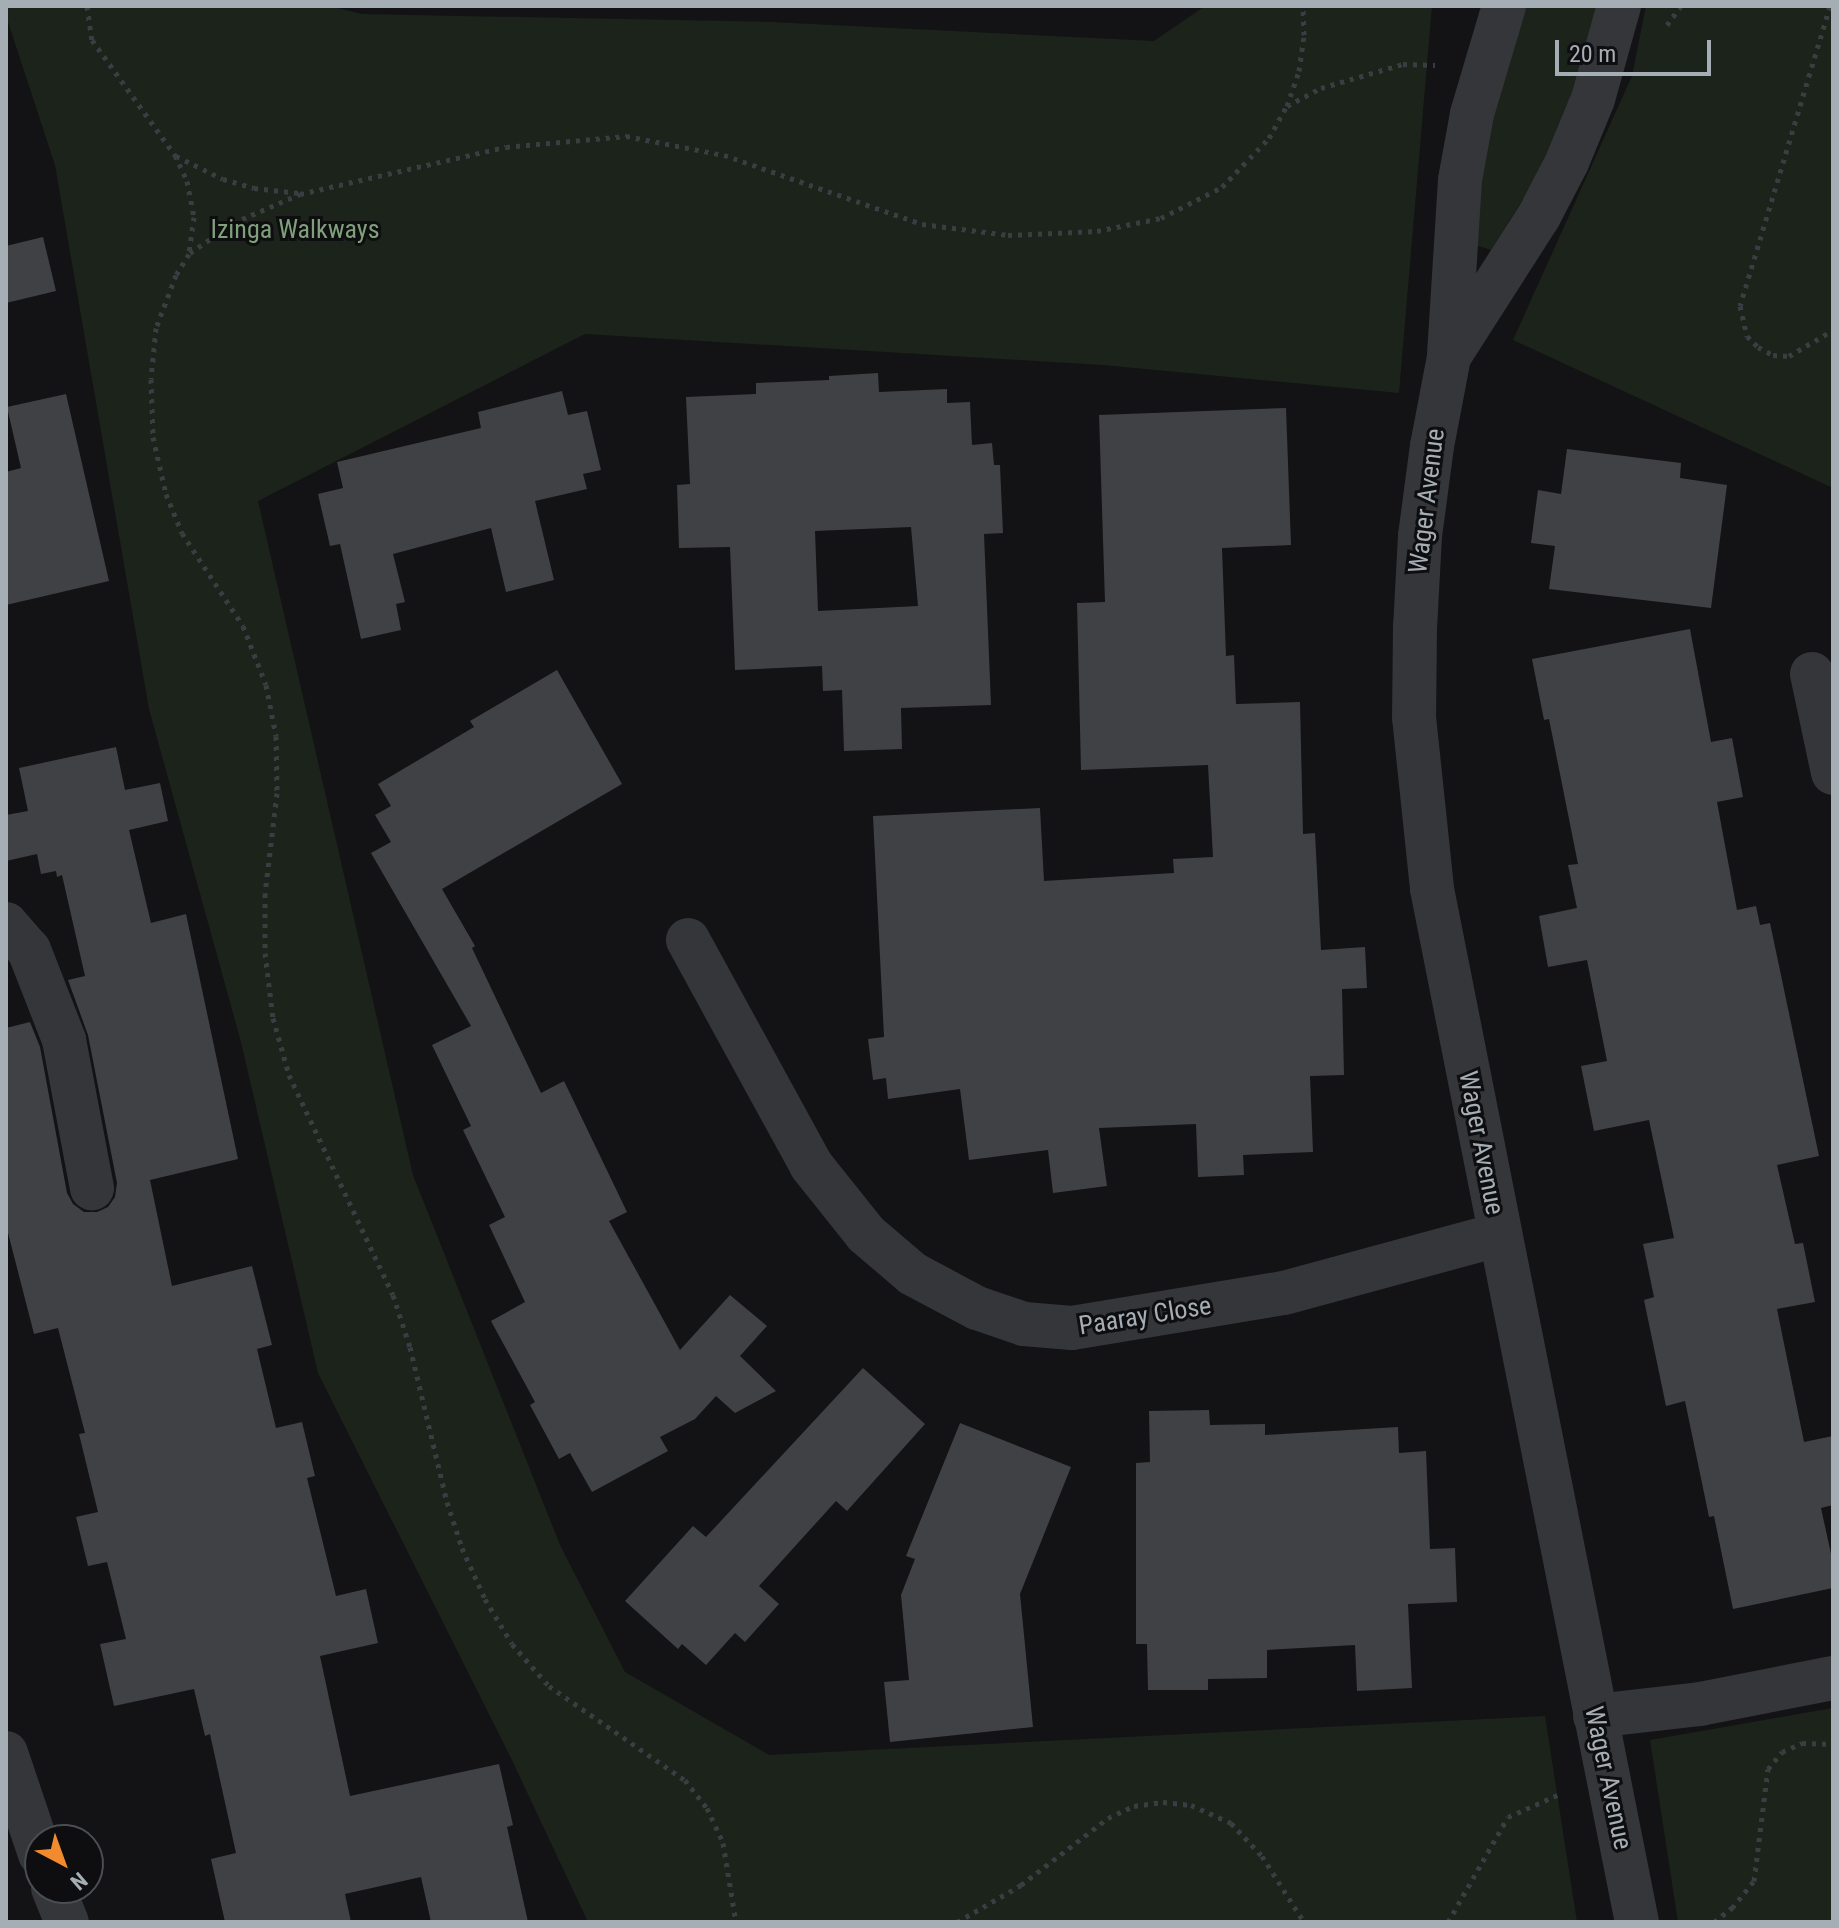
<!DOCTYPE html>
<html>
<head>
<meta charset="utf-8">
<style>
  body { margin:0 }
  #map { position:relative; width:1839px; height:1928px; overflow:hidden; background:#131315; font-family:"Roboto Condensed",sans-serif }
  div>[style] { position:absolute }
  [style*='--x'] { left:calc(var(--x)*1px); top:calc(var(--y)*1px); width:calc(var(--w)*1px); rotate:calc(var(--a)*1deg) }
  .green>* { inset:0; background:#1b231b }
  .building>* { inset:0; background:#3f4145 }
  .path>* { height:5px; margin-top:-2.5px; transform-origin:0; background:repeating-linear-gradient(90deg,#3a3d41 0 4px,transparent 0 10px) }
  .street>* { height:44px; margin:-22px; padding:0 22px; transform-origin:22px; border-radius:22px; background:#34363a }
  span { translate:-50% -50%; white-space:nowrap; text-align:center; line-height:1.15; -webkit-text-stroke:6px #0e0e10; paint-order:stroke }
  .park-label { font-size:26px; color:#80a07b }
  .street-label { font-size:26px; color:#a5adb5 }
  .frame { position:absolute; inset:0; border:8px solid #a5adb5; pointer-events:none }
  .north { position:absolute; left:24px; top:1824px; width:80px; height:80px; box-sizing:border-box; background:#0e0e10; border:2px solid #4a4e52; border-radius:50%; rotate:139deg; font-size:22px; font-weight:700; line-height:32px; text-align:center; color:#a5adb5 }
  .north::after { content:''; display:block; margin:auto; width:28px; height:36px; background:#f18b2e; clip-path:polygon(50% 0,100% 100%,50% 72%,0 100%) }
  .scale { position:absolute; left:1555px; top:40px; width:156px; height:36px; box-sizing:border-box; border:4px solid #a5adb5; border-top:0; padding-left:10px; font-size:24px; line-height:28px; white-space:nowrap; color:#a5adb5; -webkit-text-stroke:6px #0e0e10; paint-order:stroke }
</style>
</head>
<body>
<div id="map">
  <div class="green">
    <div style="clip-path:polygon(6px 6px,329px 6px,362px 14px,771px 22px,1154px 41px,1205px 6px,1432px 6px,1399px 393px,1103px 365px,585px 334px,258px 501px,413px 1175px,560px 1545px,625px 1672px,769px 1755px,1545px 1716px,1577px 1922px,588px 1922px,511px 1758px,318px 1373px,241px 1042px,149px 709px,55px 165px,6px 16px)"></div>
    <div style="clip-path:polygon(1523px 6px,1601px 6px,1585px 61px,1560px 127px,1528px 191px,1491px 250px,1475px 245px,1480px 181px,1490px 118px)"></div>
    <div style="clip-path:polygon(1646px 6px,1833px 6px,1833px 488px,1513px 340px,1632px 76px)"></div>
    <div style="clip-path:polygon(1833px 1708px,1833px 1922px,1678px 1922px,1650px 1740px)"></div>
  </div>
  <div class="building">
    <div style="clip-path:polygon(43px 237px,56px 291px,6px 303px,6px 246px)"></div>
    <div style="clip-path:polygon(evenodd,878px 373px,879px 392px,947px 389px,947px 403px,970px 402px,972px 445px,992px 443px,994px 465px,1000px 465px,1003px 533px,984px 534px,991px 705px,901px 708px,902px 749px,844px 751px,842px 690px,823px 691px,822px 666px,735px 670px,730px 547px,679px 548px,677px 485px,690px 484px,686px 397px,756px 394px,756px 383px,829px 380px,829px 376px,878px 373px,911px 527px,918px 606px,818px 611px,815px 531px,911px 527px)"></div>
    <div style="clip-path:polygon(562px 391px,568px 415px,587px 411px,601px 470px,583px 474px,587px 489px,535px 501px,554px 580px,506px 592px,491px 528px,393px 554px,405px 602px,396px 604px,401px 630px,361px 639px,340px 544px,330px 546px,318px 494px,343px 488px,337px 462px,481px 428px,478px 412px)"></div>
    <div style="clip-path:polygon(66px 394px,109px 581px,6px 605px,6px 472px,21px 468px,7px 407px)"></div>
    <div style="clip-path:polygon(1286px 408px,1291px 545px,1222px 548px,1226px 656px,1234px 655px,1236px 704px,1300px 702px,1303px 834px,1315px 833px,1321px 950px,1365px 947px,1367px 988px,1342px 989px,1344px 1075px,1310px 1076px,1313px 1152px,1243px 1155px,1244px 1175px,1198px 1177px,1196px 1124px,1099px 1128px,1107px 1186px,1053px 1193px,1048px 1150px,969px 1160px,960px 1089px,888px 1099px,886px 1078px,873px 1080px,868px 1039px,884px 1037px,873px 816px,1040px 808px,1044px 881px,1174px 873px,1173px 859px,1213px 857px,1208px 765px,1081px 770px,1077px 603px,1105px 602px,1099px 415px)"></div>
    <div style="clip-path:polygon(1567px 449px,1681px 463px,1680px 478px,1727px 485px,1711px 608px,1549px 589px,1555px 546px,1531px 543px,1538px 490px,1561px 494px)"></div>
    <div style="clip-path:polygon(1690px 629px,1711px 742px,1732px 738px,1743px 797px,1717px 802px,1737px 910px,1756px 906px,1760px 925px,1770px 923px,1819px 1156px,1777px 1165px,1795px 1244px,1803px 1243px,1815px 1302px,1777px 1309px,1804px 1442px,1833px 1436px,1833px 1505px,1821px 1508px,1833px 1563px,1833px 1588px,1733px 1609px,1714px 1516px,1709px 1517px,1685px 1401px,1666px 1406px,1644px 1300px,1654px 1297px,1643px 1244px,1674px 1238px,1649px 1120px,1594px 1131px,1581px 1066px,1607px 1061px,1587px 960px,1548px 967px,1539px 916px,1577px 908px,1568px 865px,1578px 864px,1549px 719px,1544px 720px,1532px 659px)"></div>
    <div style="clip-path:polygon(557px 670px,622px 784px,442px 889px,475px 946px,472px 948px,541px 1093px,564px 1081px,627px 1212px,609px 1221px,680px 1350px,730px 1295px,767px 1326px,740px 1356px,776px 1391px,735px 1413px,716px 1396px,695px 1419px,660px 1437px,668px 1451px,592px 1492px,570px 1453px,559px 1459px,530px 1405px,535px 1402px,491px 1321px,525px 1302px,489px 1225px,505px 1217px,463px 1130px,471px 1126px,432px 1045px,471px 1026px,371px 853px,391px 842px,375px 815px,391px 806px,378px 784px,474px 727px,470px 721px)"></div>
    <div style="clip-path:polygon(116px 747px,125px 790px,160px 783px,168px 821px,129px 830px,151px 923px,186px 914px,238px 1159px,150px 1180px,172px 1286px,252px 1266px,272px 1345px,257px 1349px,276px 1428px,302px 1422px,315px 1476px,307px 1478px,336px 1596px,366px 1589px,378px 1643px,320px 1656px,350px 1796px,499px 1764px,513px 1825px,507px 1827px,528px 1922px,431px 1922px,421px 1877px,345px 1894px,351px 1922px,225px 1922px,211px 1859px,236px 1853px,210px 1734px,205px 1736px,194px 1689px,114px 1706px,100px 1644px,126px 1639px,107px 1562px,88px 1566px,76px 1517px,98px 1512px,79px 1434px,85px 1433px,58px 1328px,34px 1334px,6px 1225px,6px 1028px,30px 1022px,40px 1047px,67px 1193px,73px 1204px,84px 1212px,97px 1212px,108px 1207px,115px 1197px,117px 1183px,88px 1035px,68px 980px,85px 976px,62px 875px,57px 877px,56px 871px,41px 874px,37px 854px,6px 861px,6px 815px,28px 811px,19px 768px)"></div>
    <div style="clip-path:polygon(863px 1368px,925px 1424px,847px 1511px,836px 1501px,759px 1586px,779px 1604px,745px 1642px,735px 1633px,706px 1665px,682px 1644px,678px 1649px,625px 1601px,693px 1526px,706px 1537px)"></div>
    <div style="clip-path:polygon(1209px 1410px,1210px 1425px,1265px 1424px,1265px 1435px,1398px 1427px,1399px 1453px,1426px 1451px,1430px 1549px,1455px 1548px,1457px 1602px,1408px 1604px,1412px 1688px,1357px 1691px,1355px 1645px,1267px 1650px,1267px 1678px,1208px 1679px,1208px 1690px,1148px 1690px,1147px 1644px,1136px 1644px,1136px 1463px,1150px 1462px,1149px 1411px)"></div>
    <div style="clip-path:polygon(960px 1423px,1071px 1467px,1020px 1594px,1033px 1727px,890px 1742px,884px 1682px,909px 1680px,901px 1595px,915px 1559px,906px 1556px)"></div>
  </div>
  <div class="path">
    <div style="--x:87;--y:6;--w:34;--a:82"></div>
    <div style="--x:92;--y:40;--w:142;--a:54.2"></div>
    <div style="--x:175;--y:155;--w:29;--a:65"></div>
    <div style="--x:187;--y:181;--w:37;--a:79"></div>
    <div style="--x:194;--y:217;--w:37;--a:98"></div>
    <div style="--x:189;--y:254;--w:25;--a:122"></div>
    <div style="--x:176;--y:275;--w:57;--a:110.7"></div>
    <div style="--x:156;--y:328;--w:51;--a:95.6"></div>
    <div style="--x:151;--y:379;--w:58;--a:88"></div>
    <div style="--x:153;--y:437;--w:58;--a:77.2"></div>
    <div style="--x:166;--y:494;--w:42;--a:67.7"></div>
    <div style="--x:182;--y:533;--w:111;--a:56.7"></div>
    <div style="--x:243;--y:626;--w:63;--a:68.7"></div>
    <div style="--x:266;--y:685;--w:52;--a:78.9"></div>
    <div style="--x:276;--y:736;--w:57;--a:89"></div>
    <div style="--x:277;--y:793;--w:101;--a:96.8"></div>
    <div style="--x:265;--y:893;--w:60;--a:90"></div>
    <div style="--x:265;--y:953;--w:65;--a:83"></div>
    <div style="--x:273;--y:1018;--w:59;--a:74.3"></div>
    <div style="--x:289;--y:1075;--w:243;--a:64.7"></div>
    <div style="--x:393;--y:1295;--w:55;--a:71.9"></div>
    <div style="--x:410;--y:1347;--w:159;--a:76.6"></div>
    <div style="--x:447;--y:1502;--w:48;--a:71.9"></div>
    <div style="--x:462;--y:1548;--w:56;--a:65.7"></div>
    <div style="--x:485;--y:1599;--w:52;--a:59"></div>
    <div style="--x:512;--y:1644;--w:56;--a:48.6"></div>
    <div style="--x:549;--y:1686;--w:165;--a:34.7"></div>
    <div style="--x:685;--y:1780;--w:36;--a:52"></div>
    <div style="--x:707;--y:1808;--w:38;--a:65"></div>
    <div style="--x:723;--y:1843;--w:80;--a:80.7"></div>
    <div style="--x:1830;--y:6;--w:313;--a:106.7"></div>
    <div style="--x:1740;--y:306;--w:31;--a:77"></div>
    <div style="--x:1747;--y:336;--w:16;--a:45"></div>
    <div style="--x:1758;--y:347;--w:17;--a:28"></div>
    <div style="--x:1773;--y:355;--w:16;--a:4"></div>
    <div style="--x:1789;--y:356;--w:51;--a:-30.6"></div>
    <div style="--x:1667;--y:25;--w:24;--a:-54"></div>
    <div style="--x:1287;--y:106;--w:37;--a:-71"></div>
    <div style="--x:1299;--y:71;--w:36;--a:-82"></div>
    <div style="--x:1304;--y:35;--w:29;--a:-92"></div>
    <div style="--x:176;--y:156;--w:52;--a:26.1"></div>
    <div style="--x:223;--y:179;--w:32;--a:16"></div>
    <div style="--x:254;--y:188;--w:45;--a:6.3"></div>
    <div style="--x:190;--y:253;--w:52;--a:-34.9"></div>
    <div style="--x:233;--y:223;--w:73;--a:-23.4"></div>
    <div style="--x:300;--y:194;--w:211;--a:-12.9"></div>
    <div style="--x:506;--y:147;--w:121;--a:-5.2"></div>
    <div style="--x:626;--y:136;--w:100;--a:11"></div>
    <div style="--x:724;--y:155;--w:210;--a:19.2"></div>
    <div style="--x:922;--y:224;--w:87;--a:7.3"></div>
    <div style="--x:1008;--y:235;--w:89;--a:-2.6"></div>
    <div style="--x:1097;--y:231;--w:65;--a:-11.5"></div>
    <div style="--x:1161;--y:218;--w:68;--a:-26.9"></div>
    <div style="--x:1222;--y:187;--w:68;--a:-46.2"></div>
    <div style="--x:1269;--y:138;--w:37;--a:-61"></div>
    <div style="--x:1287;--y:106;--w:38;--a:-28"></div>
    <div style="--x:1321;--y:88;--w:85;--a:-16.3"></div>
    <div style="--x:1403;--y:64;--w:32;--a:2"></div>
    <div style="--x:957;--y:1922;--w:74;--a:-30"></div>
    <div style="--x:1021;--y:1885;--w:110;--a:-37.6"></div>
    <div style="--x:1108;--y:1818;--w:29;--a:-25"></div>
    <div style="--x:1134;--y:1806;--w:29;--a:-8"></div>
    <div style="--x:1163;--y:1802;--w:28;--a:6"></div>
    <div style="--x:1191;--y:1805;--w:44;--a:24.2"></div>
    <div style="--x:1231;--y:1823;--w:45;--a:46.8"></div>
    <div style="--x:1262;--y:1856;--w:78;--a:57.5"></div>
    <div style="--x:1448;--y:1922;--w:121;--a:-60.3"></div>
    <div style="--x:1508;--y:1817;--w:59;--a:-24"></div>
    <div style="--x:1714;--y:1922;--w:23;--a:-38"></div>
    <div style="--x:1732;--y:1908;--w:35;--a:-51"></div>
    <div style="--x:1754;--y:1881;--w:113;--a:-82.9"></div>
    <div style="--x:1768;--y:1769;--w:22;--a:-51"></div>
    <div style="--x:1782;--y:1752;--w:22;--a:-24"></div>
    <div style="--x:1802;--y:1743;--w:31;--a:2"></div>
  </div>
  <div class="street">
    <div style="--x:1504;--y:6;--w:113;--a:106.5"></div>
    <div style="--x:1472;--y:114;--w:67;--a:100.3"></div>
    <div style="--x:1460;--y:180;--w:177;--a:93.6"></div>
    <div style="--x:1449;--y:357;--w:91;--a:100.8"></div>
    <div style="--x:1432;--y:446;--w:91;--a:97.6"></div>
    <div style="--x:1420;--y:536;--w:91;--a:93.1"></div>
    <div style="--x:1415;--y:627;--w:90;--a:90.6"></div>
    <div style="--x:1414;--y:717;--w:173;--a:84"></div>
    <div style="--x:1432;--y:889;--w:1053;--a:78.78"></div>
    <div style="--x:1450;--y:355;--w:165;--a:-57.4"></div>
    <div style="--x:1539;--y:216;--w:61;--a:-62.6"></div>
    <div style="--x:1567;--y:162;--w:68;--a:-67.6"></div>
    <div style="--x:1593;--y:99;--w:97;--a:-74.4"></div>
    <div style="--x:1812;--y:674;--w:101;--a:78"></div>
    <div style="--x:6;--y:924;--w:35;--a:49"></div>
    <div style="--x:29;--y:950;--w:97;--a:68.7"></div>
    <div style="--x:64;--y:1040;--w:151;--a:79.3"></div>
    <div style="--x:688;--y:940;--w:256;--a:61.3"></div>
    <div style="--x:811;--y:1165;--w:88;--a:51.4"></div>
    <div style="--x:866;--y:1234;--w:62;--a:40.4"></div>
    <div style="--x:913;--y:1274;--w:72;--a:28"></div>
    <div style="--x:977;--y:1308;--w:50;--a:18.8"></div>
    <div style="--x:1024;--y:1324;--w:48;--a:4.8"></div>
    <div style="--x:1072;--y:1328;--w:215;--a:-9.4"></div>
    <div style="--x:1284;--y:1293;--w:222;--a:-15.2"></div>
    <div style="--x:1595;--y:1716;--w:106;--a:-6.5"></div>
    <div style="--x:1700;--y:1704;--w:136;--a:-11.1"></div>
    <div style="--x:6;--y:1753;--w:107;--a:71.4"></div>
    <div style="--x:53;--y:1888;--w:37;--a:68"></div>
  </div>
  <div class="park-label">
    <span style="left:295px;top:230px">Izinga Walkways</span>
  </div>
  <div class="street-label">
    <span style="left:1427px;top:501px;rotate:-83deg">Wager Avenue</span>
    <span style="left:1481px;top:1143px;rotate:79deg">Wager Avenue</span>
    <span style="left:1145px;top:1316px;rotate:-9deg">Paaray Close</span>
    <span style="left:1608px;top:1778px;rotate:78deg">Wager Avenue</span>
  </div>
  <div class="frame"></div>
  <div class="north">N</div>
  <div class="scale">20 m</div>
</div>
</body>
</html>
